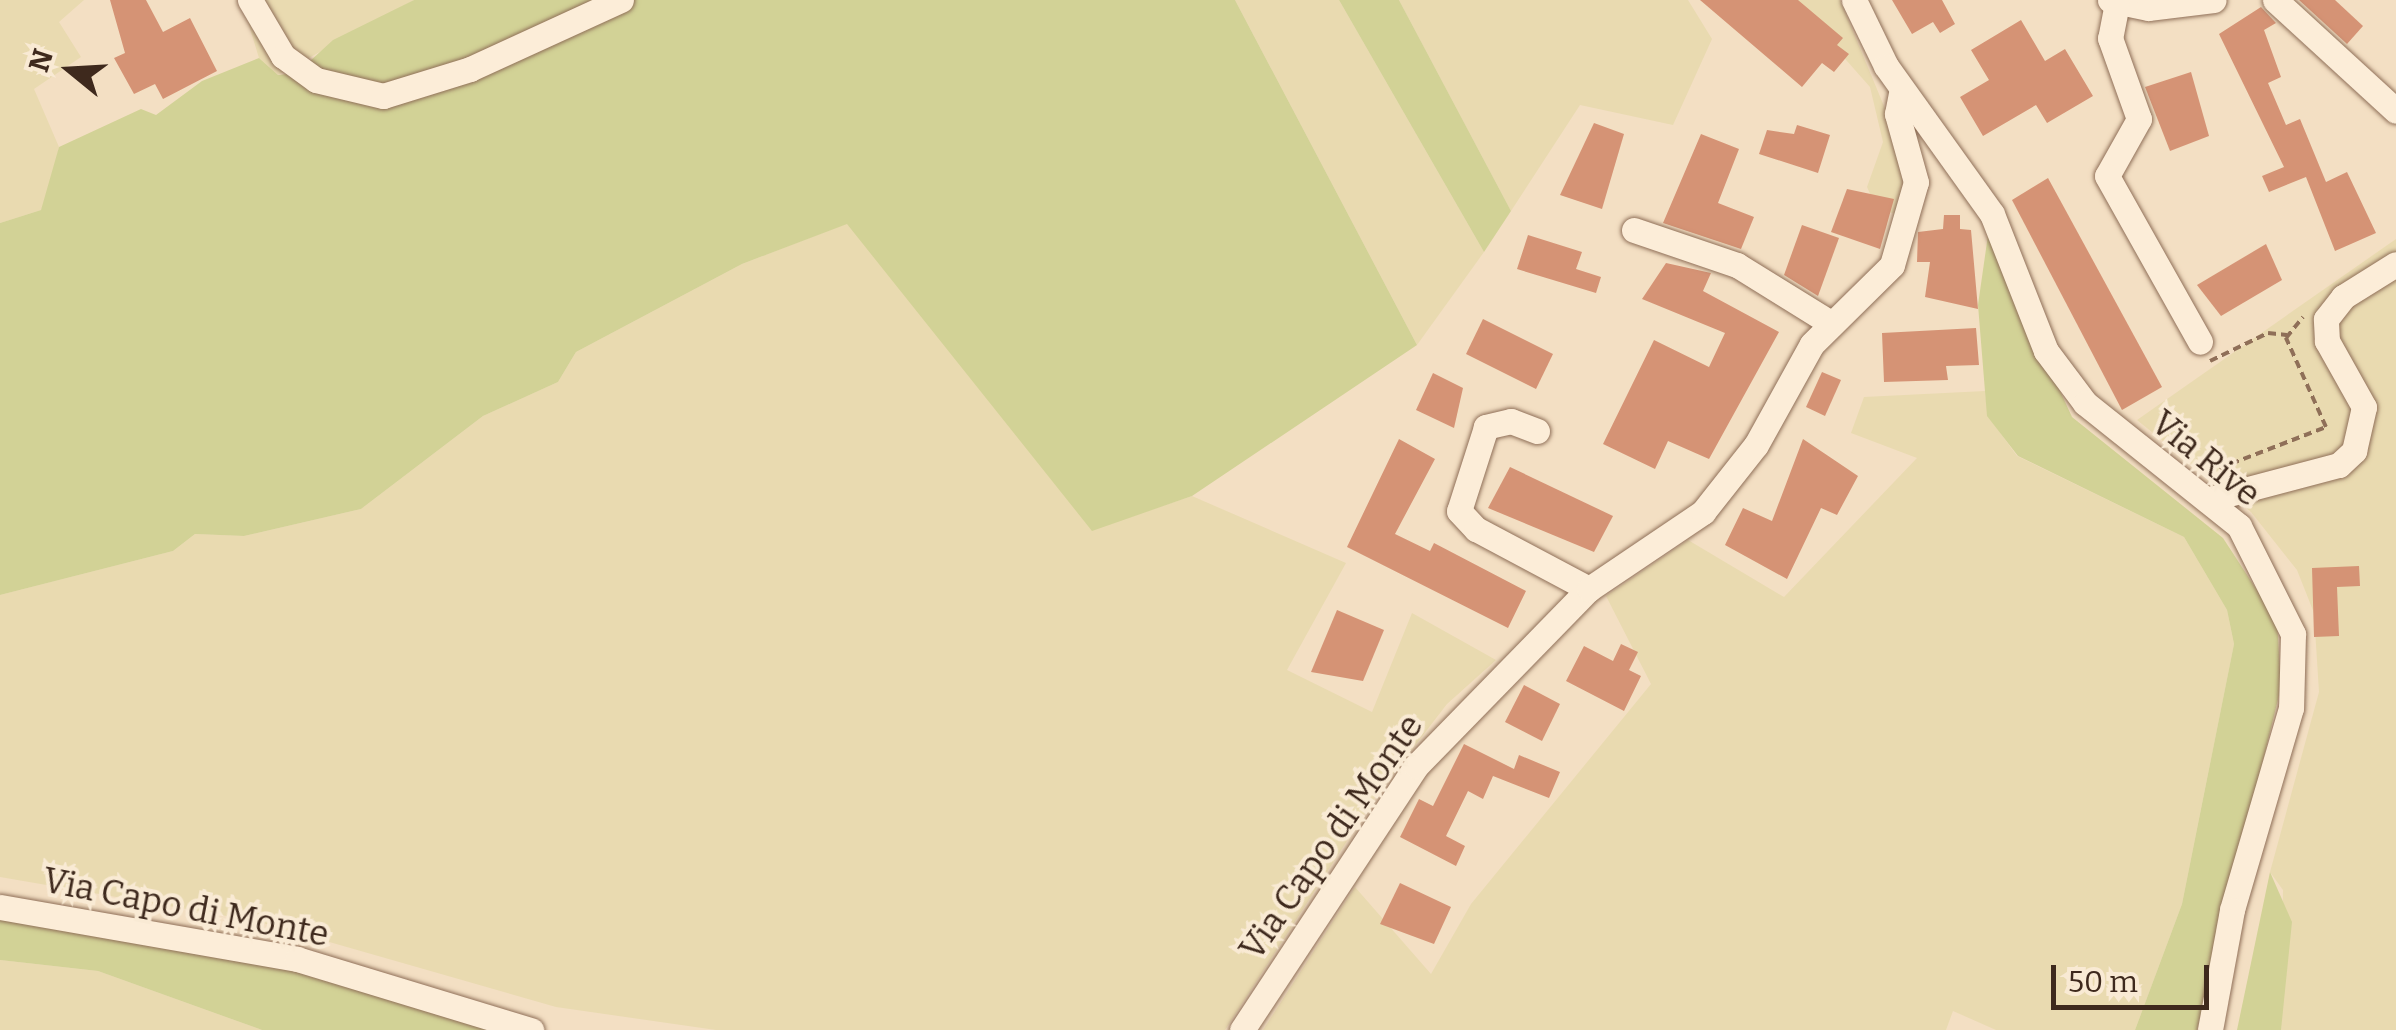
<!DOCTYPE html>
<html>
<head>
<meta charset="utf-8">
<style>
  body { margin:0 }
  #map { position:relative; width:2396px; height:1030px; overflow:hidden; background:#f3dfc3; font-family:Bitter,serif }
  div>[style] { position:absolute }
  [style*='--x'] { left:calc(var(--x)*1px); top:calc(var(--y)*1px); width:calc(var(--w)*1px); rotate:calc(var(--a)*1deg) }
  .farmland>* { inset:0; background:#e9dab0 }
  .green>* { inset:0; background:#d2d296 }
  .building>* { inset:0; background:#d59375 }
  .path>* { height:4px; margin-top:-2px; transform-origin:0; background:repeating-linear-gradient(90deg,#8f6f58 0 8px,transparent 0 13px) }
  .roads { filter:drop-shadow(0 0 2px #8f6f58) drop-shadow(0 0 2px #8f6f58) }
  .minor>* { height:25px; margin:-12.5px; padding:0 12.5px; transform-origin:12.5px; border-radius:12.5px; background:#fcedd8 }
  span { translate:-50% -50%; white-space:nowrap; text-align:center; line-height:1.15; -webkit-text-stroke:8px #f9ead4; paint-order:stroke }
  .street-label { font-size:35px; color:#3e291d }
  .north { position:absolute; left:20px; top:20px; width:100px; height:100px; -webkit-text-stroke:8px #f9ead4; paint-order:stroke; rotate:288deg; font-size:28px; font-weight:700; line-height:40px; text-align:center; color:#3e291d }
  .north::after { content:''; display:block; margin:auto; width:35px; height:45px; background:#3e291d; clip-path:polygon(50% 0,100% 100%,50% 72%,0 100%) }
  .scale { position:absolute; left:2051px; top:965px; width:158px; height:45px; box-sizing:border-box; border:5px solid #3e291d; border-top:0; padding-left:12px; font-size:30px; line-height:35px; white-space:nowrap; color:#3e291d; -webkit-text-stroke:8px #f9ead4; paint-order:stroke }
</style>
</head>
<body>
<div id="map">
  <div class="farmland">
    <div style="clip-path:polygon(0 0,84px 0,59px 22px,81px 57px,34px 89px,59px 147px,49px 195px,41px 210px,0 223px)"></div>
    <div style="clip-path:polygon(250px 0,414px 0,278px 75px,259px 58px,244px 9px)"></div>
    <div style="clip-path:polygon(1235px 0,1339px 0,1484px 252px,1417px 345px)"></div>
    <div style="clip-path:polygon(1399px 0,1688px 0,1712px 39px,1673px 125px,1580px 105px,1511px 211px)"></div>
    <div style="clip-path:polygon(1793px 0,1840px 0,1908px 164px,1905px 218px,1876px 207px,1867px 187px,1883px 142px,1870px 87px)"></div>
    <div style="clip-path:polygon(848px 223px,1092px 530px,1192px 496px,1346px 563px,1287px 670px,1372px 712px,1412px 613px,1496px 660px,1447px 704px,1376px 796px,1225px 1030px,716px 1030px,556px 1007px,256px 921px,0 877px,0 595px,173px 551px,195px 534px,244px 536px,361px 509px,483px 416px,558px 382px,576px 352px,742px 264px)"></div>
    <div style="clip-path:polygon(2396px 239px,2396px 1030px,2281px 1030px,2283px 890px,2270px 872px,2319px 692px,2314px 613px,2297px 570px,2251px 512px,2137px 420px)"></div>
    <div style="clip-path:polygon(1985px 391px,1988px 416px,2017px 456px,2184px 537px,2227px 610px,2234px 644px,2182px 904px,2135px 1030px,1996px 1030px,1953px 1011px,1946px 1030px,1263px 1030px,1355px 887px,1431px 974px,1471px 904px,1651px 684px,1606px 596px,1688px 540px,1784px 597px,1917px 458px,1851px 433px,1864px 397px)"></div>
    <div style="clip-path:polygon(0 960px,98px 971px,262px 1030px,0 1030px)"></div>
  </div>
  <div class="green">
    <div style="clip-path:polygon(414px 0,1235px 0,1417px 345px,1192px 496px,1092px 531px,847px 224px,742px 264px,576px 352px,558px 382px,483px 416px,361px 509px,244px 536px,195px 534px,173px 551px,0 595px,0 223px,41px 210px,59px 147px,141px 109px,156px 115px,202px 81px,259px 58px,278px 75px,297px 73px,333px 40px)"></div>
    <div style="clip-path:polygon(1339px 0,1399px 0,1511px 211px,1484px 252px)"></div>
    <div style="clip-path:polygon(1988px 235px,2072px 417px,2223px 538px,2277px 621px,2281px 687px,2197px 1030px,2135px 1030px,2182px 904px,2234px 644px,2227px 610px,2184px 537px,2018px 456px,1987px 416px,1978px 305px)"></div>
    <div style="clip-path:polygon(2270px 872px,2292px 922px,2281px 1030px,2237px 1030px)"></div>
    <div style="clip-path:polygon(0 910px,249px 952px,520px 1030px,262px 1030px,98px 971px,0 960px)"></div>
  </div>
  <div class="building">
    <div style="clip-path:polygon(110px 0,146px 0,163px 32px,190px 18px,217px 71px,163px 99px,155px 84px,134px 94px,114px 58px,125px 53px)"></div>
    <div style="clip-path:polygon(1700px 0,1798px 0,1843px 38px,1837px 45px,1849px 54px,1834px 72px,1822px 63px,1802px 87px)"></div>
    <div style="clip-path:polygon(1892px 0,1942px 0,1955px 24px,1940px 33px,1933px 22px,1912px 34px)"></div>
    <div style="clip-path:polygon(2299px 0,2335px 0,2363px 26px,2347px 44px)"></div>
    <div style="clip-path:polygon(2261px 7px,2276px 23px,2264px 30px,2281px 77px,2268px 83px,2286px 125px,2300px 119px,2326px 182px,2347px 172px,2376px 233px,2335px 251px,2306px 177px,2269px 192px,2262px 176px,2284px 167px,2219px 34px)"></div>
    <div style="clip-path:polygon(2021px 20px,2045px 61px,2065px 49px,2093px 96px,2047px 123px,2036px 105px,1983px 136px,1960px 97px,1989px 80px,1971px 50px)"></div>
    <div style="clip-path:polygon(2191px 72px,2209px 136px,2170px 151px,2145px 87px)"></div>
    <div style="clip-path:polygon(1594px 123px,1624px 134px,1602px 209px,1560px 195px)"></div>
    <div style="clip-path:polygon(1797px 125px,1830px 135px,1818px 173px,1759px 154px,1767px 130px,1794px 134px)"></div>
    <div style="clip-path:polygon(1701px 134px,1739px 149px,1718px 203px,1754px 217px,1741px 249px,1663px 223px)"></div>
    <div style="clip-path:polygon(2048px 178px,2162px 387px,2122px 410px,2012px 200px)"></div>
    <div style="clip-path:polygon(1847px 189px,1894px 199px,1880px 249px,1831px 232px)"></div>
    <div style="clip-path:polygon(1944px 215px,1960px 215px,1960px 229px,1971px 230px,1978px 309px,1925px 297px,1930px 262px,1917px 262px,1918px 232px,1943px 229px)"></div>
    <div style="clip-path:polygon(1802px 225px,1839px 238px,1818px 296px,1784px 275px)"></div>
    <div style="clip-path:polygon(1528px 235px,1582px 252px,1576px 269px,1601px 277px,1596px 293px,1517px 269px)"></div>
    <div style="clip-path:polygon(2266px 244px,2282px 280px,2221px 316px,2197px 285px)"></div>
    <div style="clip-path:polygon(1666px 263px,1711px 273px,1703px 291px,1779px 332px,1709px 459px,1668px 441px,1655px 469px,1603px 444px,1654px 340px,1709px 367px,1725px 333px,1642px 299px)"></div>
    <div style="clip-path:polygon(1483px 319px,1553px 354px,1536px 389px,1466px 354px)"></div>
    <div style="clip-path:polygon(1976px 328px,1979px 365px,1946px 366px,1948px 380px,1884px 382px,1882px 333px)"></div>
    <div style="clip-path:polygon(1822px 372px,1841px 380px,1825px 416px,1806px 407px)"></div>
    <div style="clip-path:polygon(1433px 373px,1463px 388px,1454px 428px,1416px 410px)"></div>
    <div style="clip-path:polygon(1399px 439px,1435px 459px,1395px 534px,1430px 551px,1434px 543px,1526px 591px,1508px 628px,1347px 547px)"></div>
    <div style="clip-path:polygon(1803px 439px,1858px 476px,1837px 515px,1821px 508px,1787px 579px,1725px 545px,1743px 508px,1772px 521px)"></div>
    <div style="clip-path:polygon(1510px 467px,1613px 516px,1594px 552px,1488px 508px)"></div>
    <div style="clip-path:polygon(2359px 566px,2360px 586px,2337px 587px,2339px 636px,2314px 637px,2312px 568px)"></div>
    <div style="clip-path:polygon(1337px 610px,1384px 630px,1363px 681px,1311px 672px)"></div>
    <div style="clip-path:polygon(1621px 644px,1638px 652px,1629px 670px,1641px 676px,1624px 711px,1566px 681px,1584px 646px,1613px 661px)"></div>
    <div style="clip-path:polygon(1524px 685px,1560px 704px,1542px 741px,1505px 722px)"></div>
    <div style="clip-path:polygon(1464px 744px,1514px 769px,1519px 755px,1560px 772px,1549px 798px,1493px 776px,1483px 799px,1468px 791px,1446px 836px,1465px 846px,1456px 866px,1400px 837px,1419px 799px,1433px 806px)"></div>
    <div style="clip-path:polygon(1400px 883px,1451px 907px,1434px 944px,1380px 924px)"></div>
  </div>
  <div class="path">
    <div style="--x:2210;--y:361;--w:64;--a:-25.8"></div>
    <div style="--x:2268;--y:333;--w:19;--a:6"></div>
    <div style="--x:2207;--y:473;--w:128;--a:-21.1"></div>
    <div style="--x:2326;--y:427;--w:98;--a:-114.2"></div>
    <div style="--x:2286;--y:338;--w:27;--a:-51"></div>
  </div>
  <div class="roads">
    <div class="minor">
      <div style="--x:250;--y:0;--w:65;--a:59.5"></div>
      <div style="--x:283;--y:56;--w:41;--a:36"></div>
      <div style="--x:316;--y:80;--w:69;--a:13.4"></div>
      <div style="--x:383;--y:96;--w:91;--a:-17.2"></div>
      <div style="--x:470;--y:69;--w:166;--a:-24.6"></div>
      <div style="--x:1854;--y:0;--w:73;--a:64.1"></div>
      <div style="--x:1886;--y:66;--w:182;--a:54.4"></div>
      <div style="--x:1992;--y:214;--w:147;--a:68.5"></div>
      <div style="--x:2046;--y:351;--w:65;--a:53.1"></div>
      <div style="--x:2085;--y:403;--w:197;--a:38.6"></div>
      <div style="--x:2239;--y:526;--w:121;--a:63.4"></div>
      <div style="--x:2293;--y:634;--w:74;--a:91.5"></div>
      <div style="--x:2291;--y:708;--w:210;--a:106.3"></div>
      <div style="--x:2232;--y:910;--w:122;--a:100.4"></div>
      <div style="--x:2110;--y:0;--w:39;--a:12"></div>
      <div style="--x:2148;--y:8;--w:66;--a:-6.9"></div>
      <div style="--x:2275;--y:0;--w:164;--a:42.5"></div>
      <div style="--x:2117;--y:3;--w:36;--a:101"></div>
      <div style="--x:2110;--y:38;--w:86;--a:70.3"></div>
      <div style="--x:2139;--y:119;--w:65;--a:119.3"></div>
      <div style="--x:2107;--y:176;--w:190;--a:60.7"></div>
      <div style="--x:1634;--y:230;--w:109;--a:18.8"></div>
      <div style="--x:1737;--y:265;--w:108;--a:31.8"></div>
      <div style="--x:1537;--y:431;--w:28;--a:-159"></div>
      <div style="--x:1511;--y:421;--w:26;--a:167"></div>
      <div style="--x:1486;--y:427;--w:88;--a:107.8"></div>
      <div style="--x:1459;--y:511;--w:25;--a:47"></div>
      <div style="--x:1476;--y:529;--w:128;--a:28"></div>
      <div style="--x:2210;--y:499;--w:133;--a:-14.8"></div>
      <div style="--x:2339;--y:465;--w:21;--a:-43"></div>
      <div style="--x:2354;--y:451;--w:45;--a:-77.2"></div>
      <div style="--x:2364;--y:407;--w:76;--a:-119.3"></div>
      <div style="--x:2327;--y:341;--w:22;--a:-93"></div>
      <div style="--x:2326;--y:319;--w:28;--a:-52"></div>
      <div style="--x:2343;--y:297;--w:62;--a:-31.9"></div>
      <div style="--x:0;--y:907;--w:302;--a:9.9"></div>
      <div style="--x:297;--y:959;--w:245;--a:16.9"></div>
      <div style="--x:1242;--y:1030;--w:316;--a:-56.6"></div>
      <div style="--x:1416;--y:766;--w:248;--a:-45.7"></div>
      <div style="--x:1589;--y:589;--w:138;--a:-34"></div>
      <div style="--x:1703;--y:512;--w:85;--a:-51.7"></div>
      <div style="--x:1756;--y:445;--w:115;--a:-61"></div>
      <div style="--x:1812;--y:344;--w:112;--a:-44.6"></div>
      <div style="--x:1892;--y:265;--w:86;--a:-73.9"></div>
      <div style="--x:1916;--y:182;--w:71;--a:-105.6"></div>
      <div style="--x:1897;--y:114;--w:25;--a:-79"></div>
    </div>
  </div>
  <div class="street-label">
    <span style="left:2206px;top:458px;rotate:39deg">Via Rive</span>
    <span style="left:1331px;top:837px;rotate:-55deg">Via Capo di Monte</span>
    <span style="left:186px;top:907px;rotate:11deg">Via Capo di Monte</span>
  </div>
  <div class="north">N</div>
  <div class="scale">50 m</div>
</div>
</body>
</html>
